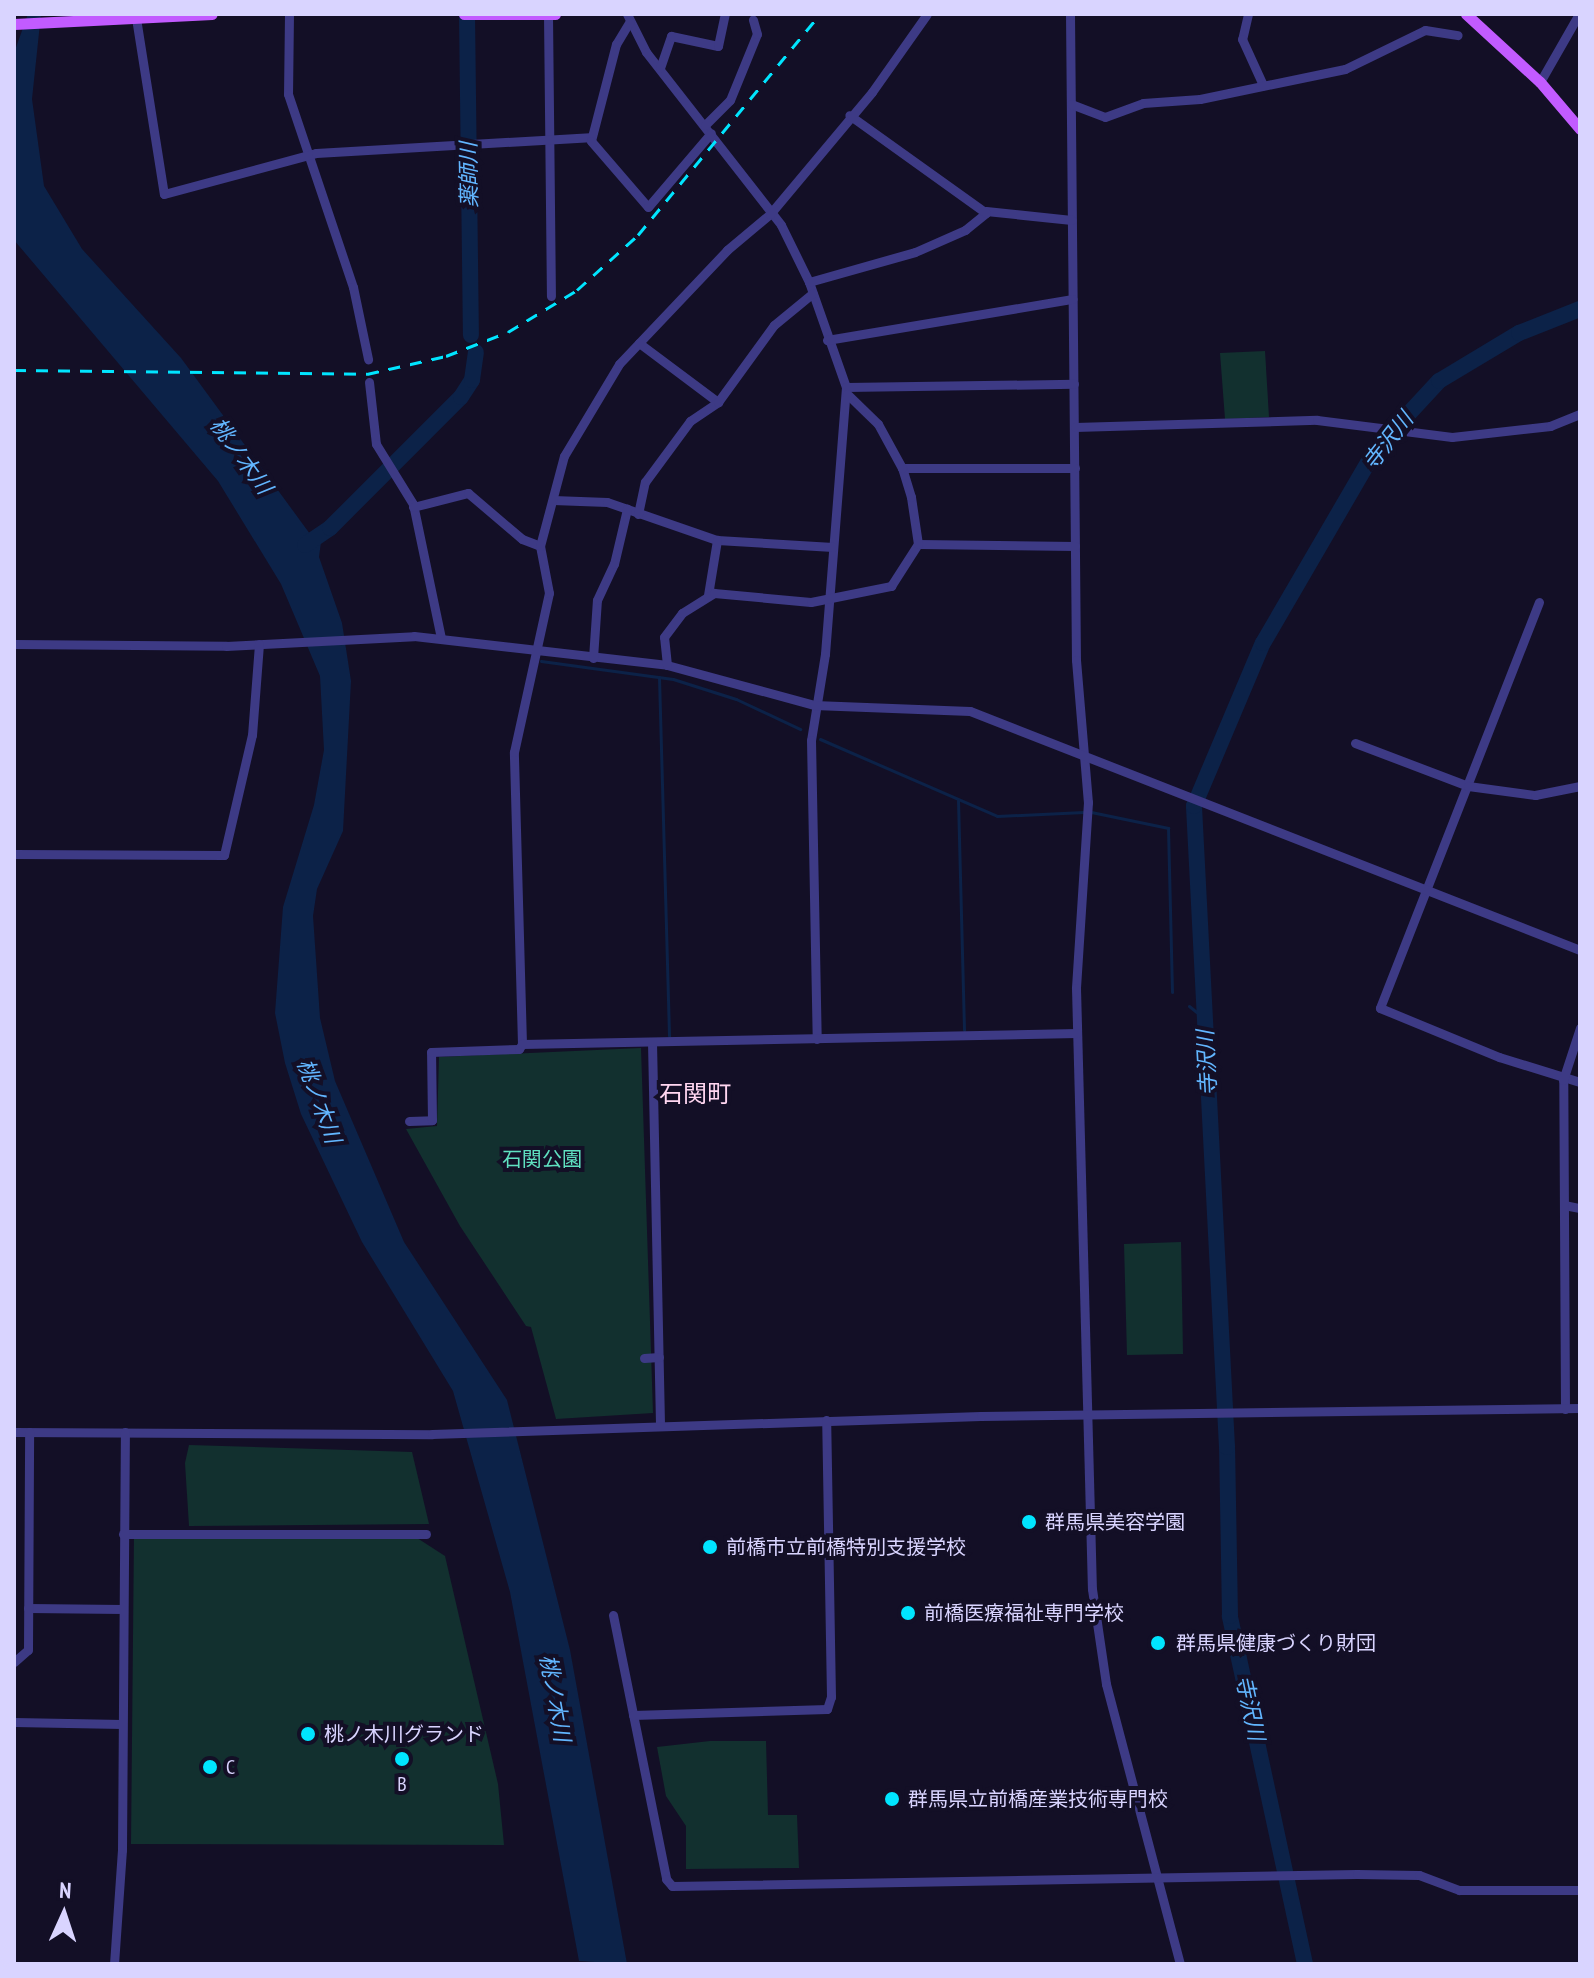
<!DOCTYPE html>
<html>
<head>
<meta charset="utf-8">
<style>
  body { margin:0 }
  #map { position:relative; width:1594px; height:1978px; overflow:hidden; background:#130f26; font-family:"PT Sans Narrow","Noto Sans JP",sans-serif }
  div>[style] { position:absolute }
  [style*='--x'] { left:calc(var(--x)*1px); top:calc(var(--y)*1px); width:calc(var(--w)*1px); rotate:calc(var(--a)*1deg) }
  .green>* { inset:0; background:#12302f }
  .water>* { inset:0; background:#0c2248 }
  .stream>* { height:3px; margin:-1.5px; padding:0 1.5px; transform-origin:1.5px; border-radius:1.5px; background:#0c2248 }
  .river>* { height:16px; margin:-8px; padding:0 8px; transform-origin:8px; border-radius:8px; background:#0c2248 }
  .minor>* { height:9px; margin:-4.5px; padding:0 4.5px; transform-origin:4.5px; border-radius:4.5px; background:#3d3a85 }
  .major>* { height:11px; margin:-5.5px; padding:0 5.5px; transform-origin:5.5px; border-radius:5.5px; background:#c25bff }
  .rail>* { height:3px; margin-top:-1.5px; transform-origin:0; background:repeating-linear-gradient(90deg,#00e5ff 0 12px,transparent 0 22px) }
  .dots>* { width:22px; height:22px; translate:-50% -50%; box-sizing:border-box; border:4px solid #130f26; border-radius:50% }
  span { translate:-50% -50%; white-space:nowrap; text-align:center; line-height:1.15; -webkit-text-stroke:8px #130f26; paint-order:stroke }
  .park-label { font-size:20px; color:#5fe0c0 }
  .poi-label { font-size:20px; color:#d9d4ff }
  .left { translate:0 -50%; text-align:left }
  .water-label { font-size:22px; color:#62b6ff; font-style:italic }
  .quarter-label { font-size:24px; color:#ffd6f0 }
  .frame { position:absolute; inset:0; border:16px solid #d9d4ff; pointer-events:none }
  .north { position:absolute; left:24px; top:1874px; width:80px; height:80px; -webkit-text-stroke:6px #130f26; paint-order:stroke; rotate:3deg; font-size:22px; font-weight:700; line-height:32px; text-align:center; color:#d9d4ff }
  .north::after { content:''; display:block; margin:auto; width:28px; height:36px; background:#d9d4ff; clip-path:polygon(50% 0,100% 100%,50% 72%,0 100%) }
</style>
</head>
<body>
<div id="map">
  <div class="green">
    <div style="clip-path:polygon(1265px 351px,1269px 417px,1225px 419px,1220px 353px)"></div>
    <div style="clip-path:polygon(641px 1048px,653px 1413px,556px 1419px,531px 1327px,526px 1326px,460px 1226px,406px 1129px,437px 1126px,439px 1057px)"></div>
    <div style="clip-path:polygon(1181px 1242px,1183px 1354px,1127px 1355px,1124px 1244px)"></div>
    <div style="clip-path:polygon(189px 1445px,412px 1452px,429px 1524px,189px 1526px,185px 1463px)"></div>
    <div style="clip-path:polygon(134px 1536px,414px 1536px,445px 1556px,498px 1784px,504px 1845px,131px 1844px)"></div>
    <div style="clip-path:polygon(710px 1741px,766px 1741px,768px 1815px,797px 1815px,799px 1868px,686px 1869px,686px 1826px,666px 1796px,657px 1747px)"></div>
  </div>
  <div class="water">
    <div style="clip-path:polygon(28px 14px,41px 14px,32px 99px,44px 186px,82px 249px,181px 358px,310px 534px,322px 534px,319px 557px,342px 623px,351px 681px,343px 831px,317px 889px,313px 916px,320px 1018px,335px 1081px,404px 1242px,507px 1400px,570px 1650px,627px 1964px,579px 1961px,510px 1592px,453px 1391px,362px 1242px,301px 1114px,285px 1063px,275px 1013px,283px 907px,314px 805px,324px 750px,320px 676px,281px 584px,218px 481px,14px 240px,14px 53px)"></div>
  </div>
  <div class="stream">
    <div style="--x:541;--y:661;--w:133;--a:7.8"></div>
    <div style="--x:673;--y:679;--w:66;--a:17.6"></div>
    <div style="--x:736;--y:699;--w:71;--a:25.1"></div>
    <div style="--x:659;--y:677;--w:359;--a:88.4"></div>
    <div style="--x:820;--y:739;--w:193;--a:23.5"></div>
    <div style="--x:997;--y:816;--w:87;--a:-2.6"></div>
    <div style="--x:958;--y:800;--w:230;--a:88.5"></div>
    <div style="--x:1091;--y:812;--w:79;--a:11.7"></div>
    <div style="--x:1168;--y:828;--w:164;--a:88.6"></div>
    <div style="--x:1189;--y:1006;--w:21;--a:39"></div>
  </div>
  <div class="river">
    <div style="--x:467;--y:14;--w:321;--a:89.3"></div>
    <div style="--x:305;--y:545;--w:30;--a:-34"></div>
    <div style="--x:330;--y:528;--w:185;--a:-45"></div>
    <div style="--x:461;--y:397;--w:20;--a:-57"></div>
    <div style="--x:472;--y:380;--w:28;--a:-82"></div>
    <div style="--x:1305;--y:1964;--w:356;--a:-102.2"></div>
    <div style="--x:1230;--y:1616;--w:169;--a:-91"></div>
    <div style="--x:1227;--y:1447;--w:642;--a:-92.95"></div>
    <div style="--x:1194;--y:806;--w:177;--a:-67.1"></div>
    <div style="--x:1263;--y:643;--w:225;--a:-59.8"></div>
    <div style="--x:1376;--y:449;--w:93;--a:-47.2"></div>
    <div style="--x:1439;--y:381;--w:93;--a:-31"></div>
    <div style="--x:1519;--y:333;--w:66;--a:-21.5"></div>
  </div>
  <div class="minor">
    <div style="--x:289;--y:14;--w:80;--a:90.7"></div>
    <div style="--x:288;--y:94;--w:204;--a:71.4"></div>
    <div style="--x:353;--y:287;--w:74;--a:78.2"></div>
    <div style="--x:627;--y:14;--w:42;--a:63.4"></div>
    <div style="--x:646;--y:52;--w:219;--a:52"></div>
    <div style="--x:781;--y:225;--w:64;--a:63.8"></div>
    <div style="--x:809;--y:282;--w:111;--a:70.6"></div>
    <div style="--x:846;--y:387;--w:268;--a:94.5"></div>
    <div style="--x:825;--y:654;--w:87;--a:99.2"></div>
    <div style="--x:811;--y:740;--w:299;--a:88.9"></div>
    <div style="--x:1070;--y:14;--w:646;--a:89.47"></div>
    <div style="--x:1076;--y:660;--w:143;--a:85.2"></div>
    <div style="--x:1088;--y:802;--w:186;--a:93.7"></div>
    <div style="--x:1076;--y:988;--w:601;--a:88.48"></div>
    <div style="--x:1092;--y:1589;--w:96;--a:81.6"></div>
    <div style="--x:1106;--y:1684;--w:290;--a:75.2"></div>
    <div style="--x:1248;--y:14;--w:26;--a:103"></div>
    <div style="--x:1242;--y:39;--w:51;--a:65.5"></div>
    <div style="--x:548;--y:15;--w:281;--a:89.4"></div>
    <div style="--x:136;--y:18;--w:178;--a:81"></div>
    <div style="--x:164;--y:194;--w:157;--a:-15.1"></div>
    <div style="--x:316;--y:153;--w:274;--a:-3.3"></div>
    <div style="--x:630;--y:21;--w:27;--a:121"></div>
    <div style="--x:616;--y:44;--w:100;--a:104.5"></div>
    <div style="--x:591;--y:141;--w:87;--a:49.2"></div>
    <div style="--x:648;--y:207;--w:97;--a:-49.6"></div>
    <div style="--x:660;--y:68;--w:34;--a:-71"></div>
    <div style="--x:671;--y:36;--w:48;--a:12"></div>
    <div style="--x:718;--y:46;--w:33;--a:-78"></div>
    <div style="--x:1540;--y:82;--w:78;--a:-60.2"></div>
    <div style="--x:1071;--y:104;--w:36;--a:21"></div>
    <div style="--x:1105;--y:117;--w:40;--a:-20.2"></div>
    <div style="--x:1143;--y:103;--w:57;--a:-4"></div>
    <div style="--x:1200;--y:99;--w:148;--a:-11.7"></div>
    <div style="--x:1345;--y:69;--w:89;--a:-26"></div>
    <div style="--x:1425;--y:30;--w:33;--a:9"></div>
    <div style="--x:705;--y:125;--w:35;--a:-45"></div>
    <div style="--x:730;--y:100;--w:71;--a:-67.8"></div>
    <div style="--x:757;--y:34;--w:15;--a:-106"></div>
    <div style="--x:986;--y:211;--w:86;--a:6"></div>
    <div style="--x:809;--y:282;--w:110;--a:-15.8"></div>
    <div style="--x:915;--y:252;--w:55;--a:-23.7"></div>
    <div style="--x:965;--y:230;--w:27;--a:-39"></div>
    <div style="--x:986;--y:213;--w:168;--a:-144.4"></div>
    <div style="--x:827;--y:340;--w:249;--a:-9.5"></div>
    <div style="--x:639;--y:343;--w:99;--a:36.8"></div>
    <div style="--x:369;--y:382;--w:62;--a:83.6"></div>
    <div style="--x:376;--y:444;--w:70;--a:58.3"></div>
    <div style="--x:413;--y:504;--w:137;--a:78.2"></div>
    <div style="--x:846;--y:387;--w:228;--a:-0.8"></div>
    <div style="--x:1075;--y:427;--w:242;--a:-1.7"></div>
    <div style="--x:1317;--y:420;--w:136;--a:7.2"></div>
    <div style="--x:1452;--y:437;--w:99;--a:-6.4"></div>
    <div style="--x:1550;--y:426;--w:32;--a:-22"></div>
    <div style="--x:902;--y:468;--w:173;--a:0"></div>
    <div style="--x:553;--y:500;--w:54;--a:2.1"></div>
    <div style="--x:607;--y:502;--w:116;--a:19.1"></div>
    <div style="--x:717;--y:540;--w:116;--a:3.5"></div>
    <div style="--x:413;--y:507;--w:57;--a:-14.3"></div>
    <div style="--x:468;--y:493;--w:71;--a:40.4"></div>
    <div style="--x:522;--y:539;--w:19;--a:21"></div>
    <div style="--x:638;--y:514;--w:33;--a:-78"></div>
    <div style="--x:645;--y:482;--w:76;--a:-53.6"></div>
    <div style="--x:690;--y:421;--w:34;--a:-34"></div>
    <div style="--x:718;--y:402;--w:95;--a:-54"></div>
    <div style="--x:774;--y:325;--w:50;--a:-39.4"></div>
    <div style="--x:918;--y:544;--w:157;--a:0.7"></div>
    <div style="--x:708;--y:595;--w:56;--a:-80.7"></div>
    <div style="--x:1539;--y:602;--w:436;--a:111.4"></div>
    <div style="--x:1380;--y:1008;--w:129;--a:22.4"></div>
    <div style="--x:1499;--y:1057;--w:85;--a:17.2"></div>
    <div style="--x:14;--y:644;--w:212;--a:0.5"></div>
    <div style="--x:226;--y:646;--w:188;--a:-3"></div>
    <div style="--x:414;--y:636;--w:255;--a:6.5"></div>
    <div style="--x:667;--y:665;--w:152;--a:15.2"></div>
    <div style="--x:814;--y:705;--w:156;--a:2.2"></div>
    <div style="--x:970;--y:711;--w:655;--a:21.4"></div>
    <div style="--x:593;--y:658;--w:58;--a:-86.1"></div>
    <div style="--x:597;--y:600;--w:40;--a:-65"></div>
    <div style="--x:614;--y:564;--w:57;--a:-76.7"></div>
    <div style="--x:667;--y:665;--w:28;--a:-96"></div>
    <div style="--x:664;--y:637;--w:30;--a:-53"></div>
    <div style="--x:682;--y:613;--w:38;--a:-32"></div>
    <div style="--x:714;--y:593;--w:97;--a:5.3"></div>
    <div style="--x:811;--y:602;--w:82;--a:-11.3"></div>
    <div style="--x:891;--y:586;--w:50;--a:-57.3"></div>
    <div style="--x:918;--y:544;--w:48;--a:-98.5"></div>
    <div style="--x:911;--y:497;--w:30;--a:-107"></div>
    <div style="--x:902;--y:468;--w:50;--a:-118.6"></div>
    <div style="--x:878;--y:424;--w:43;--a:-135.9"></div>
    <div style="--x:1355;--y:743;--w:121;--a:20.8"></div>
    <div style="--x:1468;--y:786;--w:68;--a:7.7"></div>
    <div style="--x:1535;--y:795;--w:46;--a:-11.3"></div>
    <div style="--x:14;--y:854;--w:210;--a:0.3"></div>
    <div style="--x:224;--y:855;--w:123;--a:-76.9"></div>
    <div style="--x:252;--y:735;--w:91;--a:-85.6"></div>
    <div style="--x:652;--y:1042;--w:383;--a:88.8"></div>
    <div style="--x:522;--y:1044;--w:292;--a:-91.6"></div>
    <div style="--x:514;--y:752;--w:163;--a:-77.6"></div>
    <div style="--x:549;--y:593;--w:48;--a:-100.8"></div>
    <div style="--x:540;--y:546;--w:93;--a:-75.1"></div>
    <div style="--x:564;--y:456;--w:107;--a:-59.1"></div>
    <div style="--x:619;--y:364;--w:157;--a:-46.5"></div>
    <div style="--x:727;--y:250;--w:56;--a:-39.9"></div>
    <div style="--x:770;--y:214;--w:159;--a:-50.1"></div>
    <div style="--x:872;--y:92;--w:95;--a:-54.8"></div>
    <div style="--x:409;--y:1121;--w:23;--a:-2"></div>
    <div style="--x:432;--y:1120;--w:68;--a:-90.8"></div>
    <div style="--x:431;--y:1052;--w:88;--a:-2"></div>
    <div style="--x:519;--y:1049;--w:6;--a:-59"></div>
    <div style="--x:522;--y:1044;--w:555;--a:-1.14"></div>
    <div style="--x:1564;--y:1205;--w:16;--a:11"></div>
    <div style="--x:644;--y:1358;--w:15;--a:-4"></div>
    <div style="--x:1565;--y:1409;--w:329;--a:-90.3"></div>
    <div style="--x:1563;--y:1080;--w:55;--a:-71.9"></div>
    <div style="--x:14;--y:1432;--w:418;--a:0.3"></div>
    <div style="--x:432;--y:1434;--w:549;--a:-1.88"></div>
    <div style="--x:981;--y:1416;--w:599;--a:-0.77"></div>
    <div style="--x:123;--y:1534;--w:303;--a:0"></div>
    <div style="--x:28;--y:1608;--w:95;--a:0.6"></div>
    <div style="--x:613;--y:1615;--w:269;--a:78.6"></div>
    <div style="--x:666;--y:1879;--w:9;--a:49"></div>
    <div style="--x:672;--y:1886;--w:685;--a:-1"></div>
    <div style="--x:1357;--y:1874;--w:62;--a:0.9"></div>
    <div style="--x:1419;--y:1875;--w:43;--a:20.6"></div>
    <div style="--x:1459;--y:1890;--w:121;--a:0"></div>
    <div style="--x:14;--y:1662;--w:18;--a:-41"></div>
    <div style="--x:28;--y:1650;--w:218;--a:-89.7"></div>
    <div style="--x:633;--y:1715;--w:194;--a:-1.8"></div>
    <div style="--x:827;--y:1709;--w:13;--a:-72"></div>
    <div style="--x:831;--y:1697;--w:277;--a:-91"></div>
    <div style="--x:14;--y:1722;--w:108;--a:1.1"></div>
    <div style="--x:114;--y:1964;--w:114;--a:-86"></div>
    <div style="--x:122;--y:1850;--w:418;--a:-89.6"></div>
  </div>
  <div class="major">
    <div style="--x:464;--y:14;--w:91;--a:0"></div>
    <div style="--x:1466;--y:14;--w:100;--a:42.6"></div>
    <div style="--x:1540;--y:82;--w:62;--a:49.6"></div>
    <div style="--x:14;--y:24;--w:198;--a:-2.9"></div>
  </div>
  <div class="rail">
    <div style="--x:14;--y:370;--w:353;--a:0.6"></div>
    <div style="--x:367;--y:374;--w:81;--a:-12.8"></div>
    <div style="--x:446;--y:356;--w:66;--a:-21.2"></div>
    <div style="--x:508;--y:332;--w:81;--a:-31.3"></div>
    <div style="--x:577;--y:290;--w:82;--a:-42"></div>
    <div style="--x:638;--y:235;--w:286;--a:-50.5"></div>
  </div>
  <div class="dots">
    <div style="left:1029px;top:1522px;background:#00e5ff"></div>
    <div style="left:710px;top:1547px;background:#00e5ff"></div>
    <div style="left:908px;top:1613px;background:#00e5ff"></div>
    <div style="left:1158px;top:1643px;background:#00e5ff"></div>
    <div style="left:308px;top:1734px;background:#00e5ff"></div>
    <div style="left:402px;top:1759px;background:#00e5ff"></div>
    <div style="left:210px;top:1767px;background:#00e5ff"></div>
    <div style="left:892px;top:1799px;background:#00e5ff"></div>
  </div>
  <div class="park-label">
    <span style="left:542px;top:1159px">石関公園</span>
  </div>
  <div class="poi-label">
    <span class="left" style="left:1045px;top:1522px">群馬県美容学園</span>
    <span class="left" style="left:726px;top:1547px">前橋市立前橋特別支援学校</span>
    <span class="left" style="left:924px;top:1613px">前橋医療福祉専門学校</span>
    <span class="left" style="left:1176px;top:1643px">群馬県健康づくり財団</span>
    <span class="left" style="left:324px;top:1734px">桃ノ木川グランド</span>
    <span class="left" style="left:226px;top:1767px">C</span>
    <span style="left:402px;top:1784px">B</span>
    <span class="left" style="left:908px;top:1799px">群馬県立前橋産業技術専門校</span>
  </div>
  <div class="water-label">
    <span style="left:469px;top:175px;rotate:-91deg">薬師川</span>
    <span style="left:1388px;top:441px;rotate:-52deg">寺沢川</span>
    <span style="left:241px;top:456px;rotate:54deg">桃ノ木川</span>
    <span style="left:1207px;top:1063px;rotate:-93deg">寺沢川</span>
    <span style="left:319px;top:1101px;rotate:70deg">桃ノ木川</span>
    <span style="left:555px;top:1698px;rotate:80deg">桃ノ木川</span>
    <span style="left:1250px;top:1708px;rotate:78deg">寺沢川</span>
  </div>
  <div class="quarter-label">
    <span style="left:695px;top:1094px">石関町</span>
  </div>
  <div class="frame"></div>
  <div class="north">N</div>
</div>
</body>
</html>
